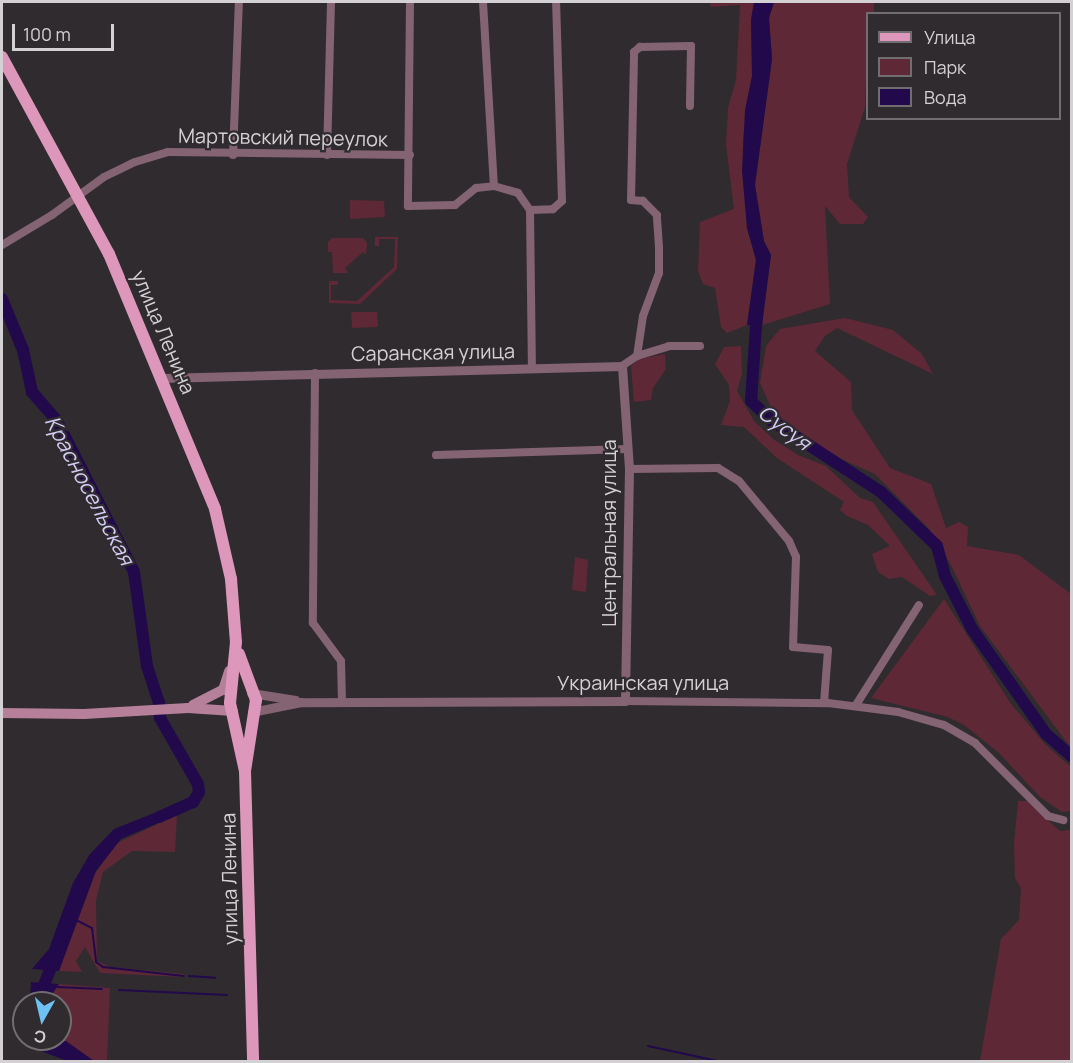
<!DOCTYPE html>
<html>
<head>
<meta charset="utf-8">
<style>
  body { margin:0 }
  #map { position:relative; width:1073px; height:1063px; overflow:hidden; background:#302b2f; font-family:Manrope,sans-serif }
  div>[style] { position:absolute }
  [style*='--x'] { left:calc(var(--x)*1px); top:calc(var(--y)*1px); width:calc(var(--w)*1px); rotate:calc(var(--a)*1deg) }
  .green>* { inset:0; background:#5e2836 }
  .water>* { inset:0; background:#21094c }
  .stream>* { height:2px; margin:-1px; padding:0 1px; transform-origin:1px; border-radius:1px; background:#21094c }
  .river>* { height:12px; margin:-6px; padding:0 6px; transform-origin:6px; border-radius:6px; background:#21094c }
  .minor>* { height:8px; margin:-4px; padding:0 4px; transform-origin:4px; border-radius:4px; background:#846373 }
  .tertiary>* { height:9px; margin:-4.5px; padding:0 4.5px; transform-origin:4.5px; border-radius:4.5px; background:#846373 }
  .secondary>* { height:10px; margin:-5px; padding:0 5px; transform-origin:5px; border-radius:5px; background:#b6809b }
  .primary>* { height:12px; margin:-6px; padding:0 6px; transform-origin:6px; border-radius:6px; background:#dc97ba }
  span { translate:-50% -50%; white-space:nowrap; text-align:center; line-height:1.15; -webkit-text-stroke:4.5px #302b2f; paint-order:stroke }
  .street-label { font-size:20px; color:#d4d1d4 }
  .water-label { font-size:21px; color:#d3cdf6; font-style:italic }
  .frame { position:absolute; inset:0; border:3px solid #d4d1d4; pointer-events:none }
  .legend { position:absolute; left:866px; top:12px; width:195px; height:108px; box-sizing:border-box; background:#302b2f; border:2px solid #726d71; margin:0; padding:8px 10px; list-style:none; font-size:18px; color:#d4d1d4 }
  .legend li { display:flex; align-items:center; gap:12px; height:30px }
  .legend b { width:30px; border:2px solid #726d71 }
  .north { position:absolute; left:12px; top:991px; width:60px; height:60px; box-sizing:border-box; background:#302b2f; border:2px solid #726d71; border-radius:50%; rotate:188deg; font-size:16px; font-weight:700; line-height:24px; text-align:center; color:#d4d1d4 }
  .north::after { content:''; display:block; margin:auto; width:21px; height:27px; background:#6ec2f3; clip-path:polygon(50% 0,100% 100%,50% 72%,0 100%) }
  .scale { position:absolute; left:12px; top:24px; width:102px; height:27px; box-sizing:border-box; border:3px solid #d4d1d4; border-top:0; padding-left:8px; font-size:18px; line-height:21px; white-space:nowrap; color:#d4d1d4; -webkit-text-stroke:4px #302b2f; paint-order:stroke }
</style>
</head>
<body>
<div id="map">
  <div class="green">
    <div style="clip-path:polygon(710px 2px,754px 2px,751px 20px,752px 76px,743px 138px,747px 228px,756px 260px,747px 325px,727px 333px,721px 327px,715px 288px,703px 284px,698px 271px,700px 222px,734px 209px,726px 145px,728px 108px,736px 80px,740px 5px,711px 7px)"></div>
    <div style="clip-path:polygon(774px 2px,874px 2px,874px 13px,868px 14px,865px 107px,847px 164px,849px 197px,868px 217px,863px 224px,840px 224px,825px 206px,830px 304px,762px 325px,771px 255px,764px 241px,755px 185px,772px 59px,769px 18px)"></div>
    <div style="clip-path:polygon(350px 200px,384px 201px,385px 217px,350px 219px)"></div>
    <div style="clip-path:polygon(375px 237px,398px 237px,397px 269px,360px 304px,329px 303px,329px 281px,338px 281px,338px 285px,331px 285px,331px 300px,357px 301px,394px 267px,395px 239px,379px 239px,379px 246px,375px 246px)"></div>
    <div style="clip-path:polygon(332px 238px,363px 238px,367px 243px,366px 255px,363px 252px,345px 268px,348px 273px,333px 273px,332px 252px,328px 252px,328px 242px)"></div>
    <div style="clip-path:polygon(351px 312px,377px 312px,378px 327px,352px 328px)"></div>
    <div style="clip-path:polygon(845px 318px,893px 330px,922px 354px,933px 374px,837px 328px,825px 336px,815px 351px,851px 382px,852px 410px,890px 468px,931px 484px,946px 528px,959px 522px,968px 527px,967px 546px,1019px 555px,1071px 594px,1071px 748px,980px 626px,950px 563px,929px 529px,875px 474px,830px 454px,773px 412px,760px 383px,766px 346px,780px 329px)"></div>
    <div style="clip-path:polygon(741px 346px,742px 373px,737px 391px,754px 421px,773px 439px,798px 455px,826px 466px,860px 498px,873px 502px,937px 595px,930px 596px,902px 577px,889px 579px,878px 572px,872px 554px,890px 546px,868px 525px,847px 516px,840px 510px,844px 502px,777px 458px,744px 427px,721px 425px,730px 401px,729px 385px,715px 364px,724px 347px)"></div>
    <div style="clip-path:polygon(665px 354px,666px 369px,653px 388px,651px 400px,634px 402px,631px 366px,639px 359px)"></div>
    <div style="clip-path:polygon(575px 557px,588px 560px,586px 592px,572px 590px)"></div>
    <div style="clip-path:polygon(944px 599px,1011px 704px,1046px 745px,1071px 767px,1071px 811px,1062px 812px,1040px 797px,998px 752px,964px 725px,948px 717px,871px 698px)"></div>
    <div style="clip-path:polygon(1018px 801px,1027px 801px,1060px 831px,1071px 830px,1071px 1061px,980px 1061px,1001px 939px,1019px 920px,1021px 888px,1015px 878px,1014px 843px)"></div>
    <div style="clip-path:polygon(177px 815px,175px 852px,132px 851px,103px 872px,96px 900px,97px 961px,110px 967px,184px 974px,183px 977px,100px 973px,85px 947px,76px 961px,82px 972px,59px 971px,88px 884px,115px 844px)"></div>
    <div style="clip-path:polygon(59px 984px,110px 988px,107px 1061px,94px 1061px,60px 1039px,60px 1003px,46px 1003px)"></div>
  </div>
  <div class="water">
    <div style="clip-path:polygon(754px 2px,774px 2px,769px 18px,772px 59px,755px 185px,764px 241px,771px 255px,762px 325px,747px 325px,756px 260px,747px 228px,742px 171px,745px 110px,752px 76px,751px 20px)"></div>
    <div style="clip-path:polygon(172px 806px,177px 815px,121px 839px,96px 871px,59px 971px,32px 969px,49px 949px,73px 883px,90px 854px,114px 829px)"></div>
    <div style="clip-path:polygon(31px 982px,59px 984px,46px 1003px,30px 1003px)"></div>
    <div style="clip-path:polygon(24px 1023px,24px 1039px,66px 1041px,94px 1061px,67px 1061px,26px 1045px,24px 1040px)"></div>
  </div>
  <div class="stream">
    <div style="--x:76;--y:920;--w:18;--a:27"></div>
    <div style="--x:92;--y:928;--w:34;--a:83"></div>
    <div style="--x:96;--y:962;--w:9;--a:36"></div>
    <div style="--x:103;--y:967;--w:81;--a:6.3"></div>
    <div style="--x:189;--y:976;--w:26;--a:4"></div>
    <div style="--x:57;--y:987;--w:45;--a:2.5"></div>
    <div style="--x:119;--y:990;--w:108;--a:2.7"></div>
    <div style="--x:648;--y:1046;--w:76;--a:12.2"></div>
  </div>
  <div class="river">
    <div style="--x:2;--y:299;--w:55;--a:67.6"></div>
    <div style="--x:23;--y:350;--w:43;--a:77.9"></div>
    <div style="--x:32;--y:392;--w:38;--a:49"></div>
    <div style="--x:57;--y:421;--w:169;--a:63"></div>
    <div style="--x:134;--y:572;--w:95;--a:82.1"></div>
    <div style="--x:147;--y:666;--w:38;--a:72"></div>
    <div style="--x:159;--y:702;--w:16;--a:86"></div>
    <div style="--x:160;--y:718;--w:76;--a:60.1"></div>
    <div style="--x:198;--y:784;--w:8;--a:83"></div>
    <div style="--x:199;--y:792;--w:12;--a:121"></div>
    <div style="--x:193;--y:802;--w:36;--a:156"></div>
    <div style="--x:757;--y:311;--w:90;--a:93.8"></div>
    <div style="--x:751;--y:401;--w:29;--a:44"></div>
    <div style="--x:772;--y:421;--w:130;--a:33.1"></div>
    <div style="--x:881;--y:492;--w:78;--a:44"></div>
    <div style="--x:937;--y:546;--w:31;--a:75"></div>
    <div style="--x:945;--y:576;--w:59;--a:63"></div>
    <div style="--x:972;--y:629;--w:128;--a:54.8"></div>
    <div style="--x:1046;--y:734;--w:35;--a:41"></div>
    <div style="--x:37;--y:1003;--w:49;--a:-68.6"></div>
  </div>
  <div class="minor">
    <div style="--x:410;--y:2;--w:204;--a:90.6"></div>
    <div style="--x:408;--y:206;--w:47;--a:-1.2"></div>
    <div style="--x:455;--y:205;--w:27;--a:-39"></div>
    <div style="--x:476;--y:188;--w:18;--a:-6"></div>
    <div style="--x:494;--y:186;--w:25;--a:16"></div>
    <div style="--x:518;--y:193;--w:21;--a:55"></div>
    <div style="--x:530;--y:210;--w:23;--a:-2"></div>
    <div style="--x:553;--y:209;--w:12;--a:-42"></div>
    <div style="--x:562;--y:201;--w:199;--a:-91.7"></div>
    <div style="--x:483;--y:2;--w:184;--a:86.6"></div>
    <div style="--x:233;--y:155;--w:153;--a:-87.8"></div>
    <div style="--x:327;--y:155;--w:153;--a:-88.5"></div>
    <div style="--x:530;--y:210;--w:157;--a:89.3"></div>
    <div style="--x:2;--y:245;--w:58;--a:-31"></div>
    <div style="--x:52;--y:215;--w:64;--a:-36.2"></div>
    <div style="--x:104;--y:177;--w:34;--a:-26"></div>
    <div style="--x:135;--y:162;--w:34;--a:-17"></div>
    <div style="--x:168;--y:152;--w:242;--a:0.7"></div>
    <div style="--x:637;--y:356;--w:40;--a:-81.5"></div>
    <div style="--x:643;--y:316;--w:46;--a:-69.6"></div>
    <div style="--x:659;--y:273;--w:26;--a:-90"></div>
    <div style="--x:659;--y:247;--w:32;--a:-94"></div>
    <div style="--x:657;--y:215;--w:20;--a:-135"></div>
    <div style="--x:643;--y:201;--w:12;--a:-175"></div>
    <div style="--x:631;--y:200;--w:148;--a:-88.8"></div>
    <div style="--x:634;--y:52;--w:8;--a:-40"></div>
    <div style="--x:640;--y:47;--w:51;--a:-1.1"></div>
    <div style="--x:691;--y:46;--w:60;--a:91"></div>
    <div style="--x:622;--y:366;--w:18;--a:-34"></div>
    <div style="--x:637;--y:356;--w:34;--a:-17"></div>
    <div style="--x:669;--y:346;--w:31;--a:0"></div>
    <div style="--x:315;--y:373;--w:250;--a:90.5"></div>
    <div style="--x:313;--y:623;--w:47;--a:53.6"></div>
    <div style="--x:341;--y:661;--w:41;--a:88.6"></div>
    <div style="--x:436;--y:455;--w:192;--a:-1.8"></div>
    <div style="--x:629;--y:469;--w:89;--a:-0.6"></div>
    <div style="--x:718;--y:468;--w:25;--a:32"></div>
    <div style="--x:739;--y:481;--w:78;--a:50.2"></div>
    <div style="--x:789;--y:541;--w:17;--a:66"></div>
    <div style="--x:796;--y:557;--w:90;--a:91.9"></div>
    <div style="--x:793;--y:647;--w:35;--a:5"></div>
    <div style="--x:828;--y:650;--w:53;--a:94.3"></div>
    <div style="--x:625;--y:701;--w:203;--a:0.6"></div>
    <div style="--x:828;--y:703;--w:71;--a:7.3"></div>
    <div style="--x:898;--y:712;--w:48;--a:15.8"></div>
    <div style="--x:944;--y:725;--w:36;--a:30"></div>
    <div style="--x:975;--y:743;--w:103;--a:45"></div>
    <div style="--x:1048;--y:816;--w:16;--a:15"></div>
    <div style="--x:856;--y:705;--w:118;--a:-57.8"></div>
  </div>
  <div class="tertiary">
    <div style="--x:162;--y:378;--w:460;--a:-1.5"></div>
    <div style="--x:622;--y:366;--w:103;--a:86.1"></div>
    <div style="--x:629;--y:469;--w:232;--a:91"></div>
    <div style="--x:625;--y:701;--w:324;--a:179.8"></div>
    <div style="--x:301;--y:702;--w:50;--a:168.5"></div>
    <div style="--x:251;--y:693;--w:45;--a:9"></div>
  </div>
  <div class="secondary">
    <div style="--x:193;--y:705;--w:34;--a:-27"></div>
    <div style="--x:223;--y:690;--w:20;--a:-72"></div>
    <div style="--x:2;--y:713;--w:82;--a:0.7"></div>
    <div style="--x:84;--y:714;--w:104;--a:-3.3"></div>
    <div style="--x:188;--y:708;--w:45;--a:3.8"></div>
  </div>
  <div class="primary">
    <div style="--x:2;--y:57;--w:224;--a:61.5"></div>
    <div style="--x:109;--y:254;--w:276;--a:67.4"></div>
    <div style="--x:215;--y:509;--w:72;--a:77.1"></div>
    <div style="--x:231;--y:579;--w:63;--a:85.5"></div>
    <div style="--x:236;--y:642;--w:61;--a:95.6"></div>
    <div style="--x:230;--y:703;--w:70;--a:77.6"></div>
    <div style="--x:239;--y:654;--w:49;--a:69.7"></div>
    <div style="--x:256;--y:700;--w:72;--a:98.8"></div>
    <div style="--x:245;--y:771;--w:291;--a:88.4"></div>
  </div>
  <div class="street-label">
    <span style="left:283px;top:137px;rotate:1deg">Мартовский переулок</span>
    <span style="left:164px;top:332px;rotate:67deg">улица Ленина</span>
    <span style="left:433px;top:352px;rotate:-1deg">Саранская улица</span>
    <span style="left:608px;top:533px;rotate:-90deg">Центральная улица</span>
    <span style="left:643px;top:682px">Украинская улица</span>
    <span style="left:229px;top:879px;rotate:-91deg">улица Ленина</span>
  </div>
  <div class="water-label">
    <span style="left:785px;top:427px;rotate:37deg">Сусуя</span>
    <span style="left:90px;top:490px;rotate:62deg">Красносельская</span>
  </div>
  <div class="frame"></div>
  <ul class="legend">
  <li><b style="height:8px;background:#dc97ba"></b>Улица</li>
  <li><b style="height:16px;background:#5e2836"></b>Парк</li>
  <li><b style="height:16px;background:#21094c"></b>Вода</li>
  </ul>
  <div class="north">С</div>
  <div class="scale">100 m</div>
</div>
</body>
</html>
